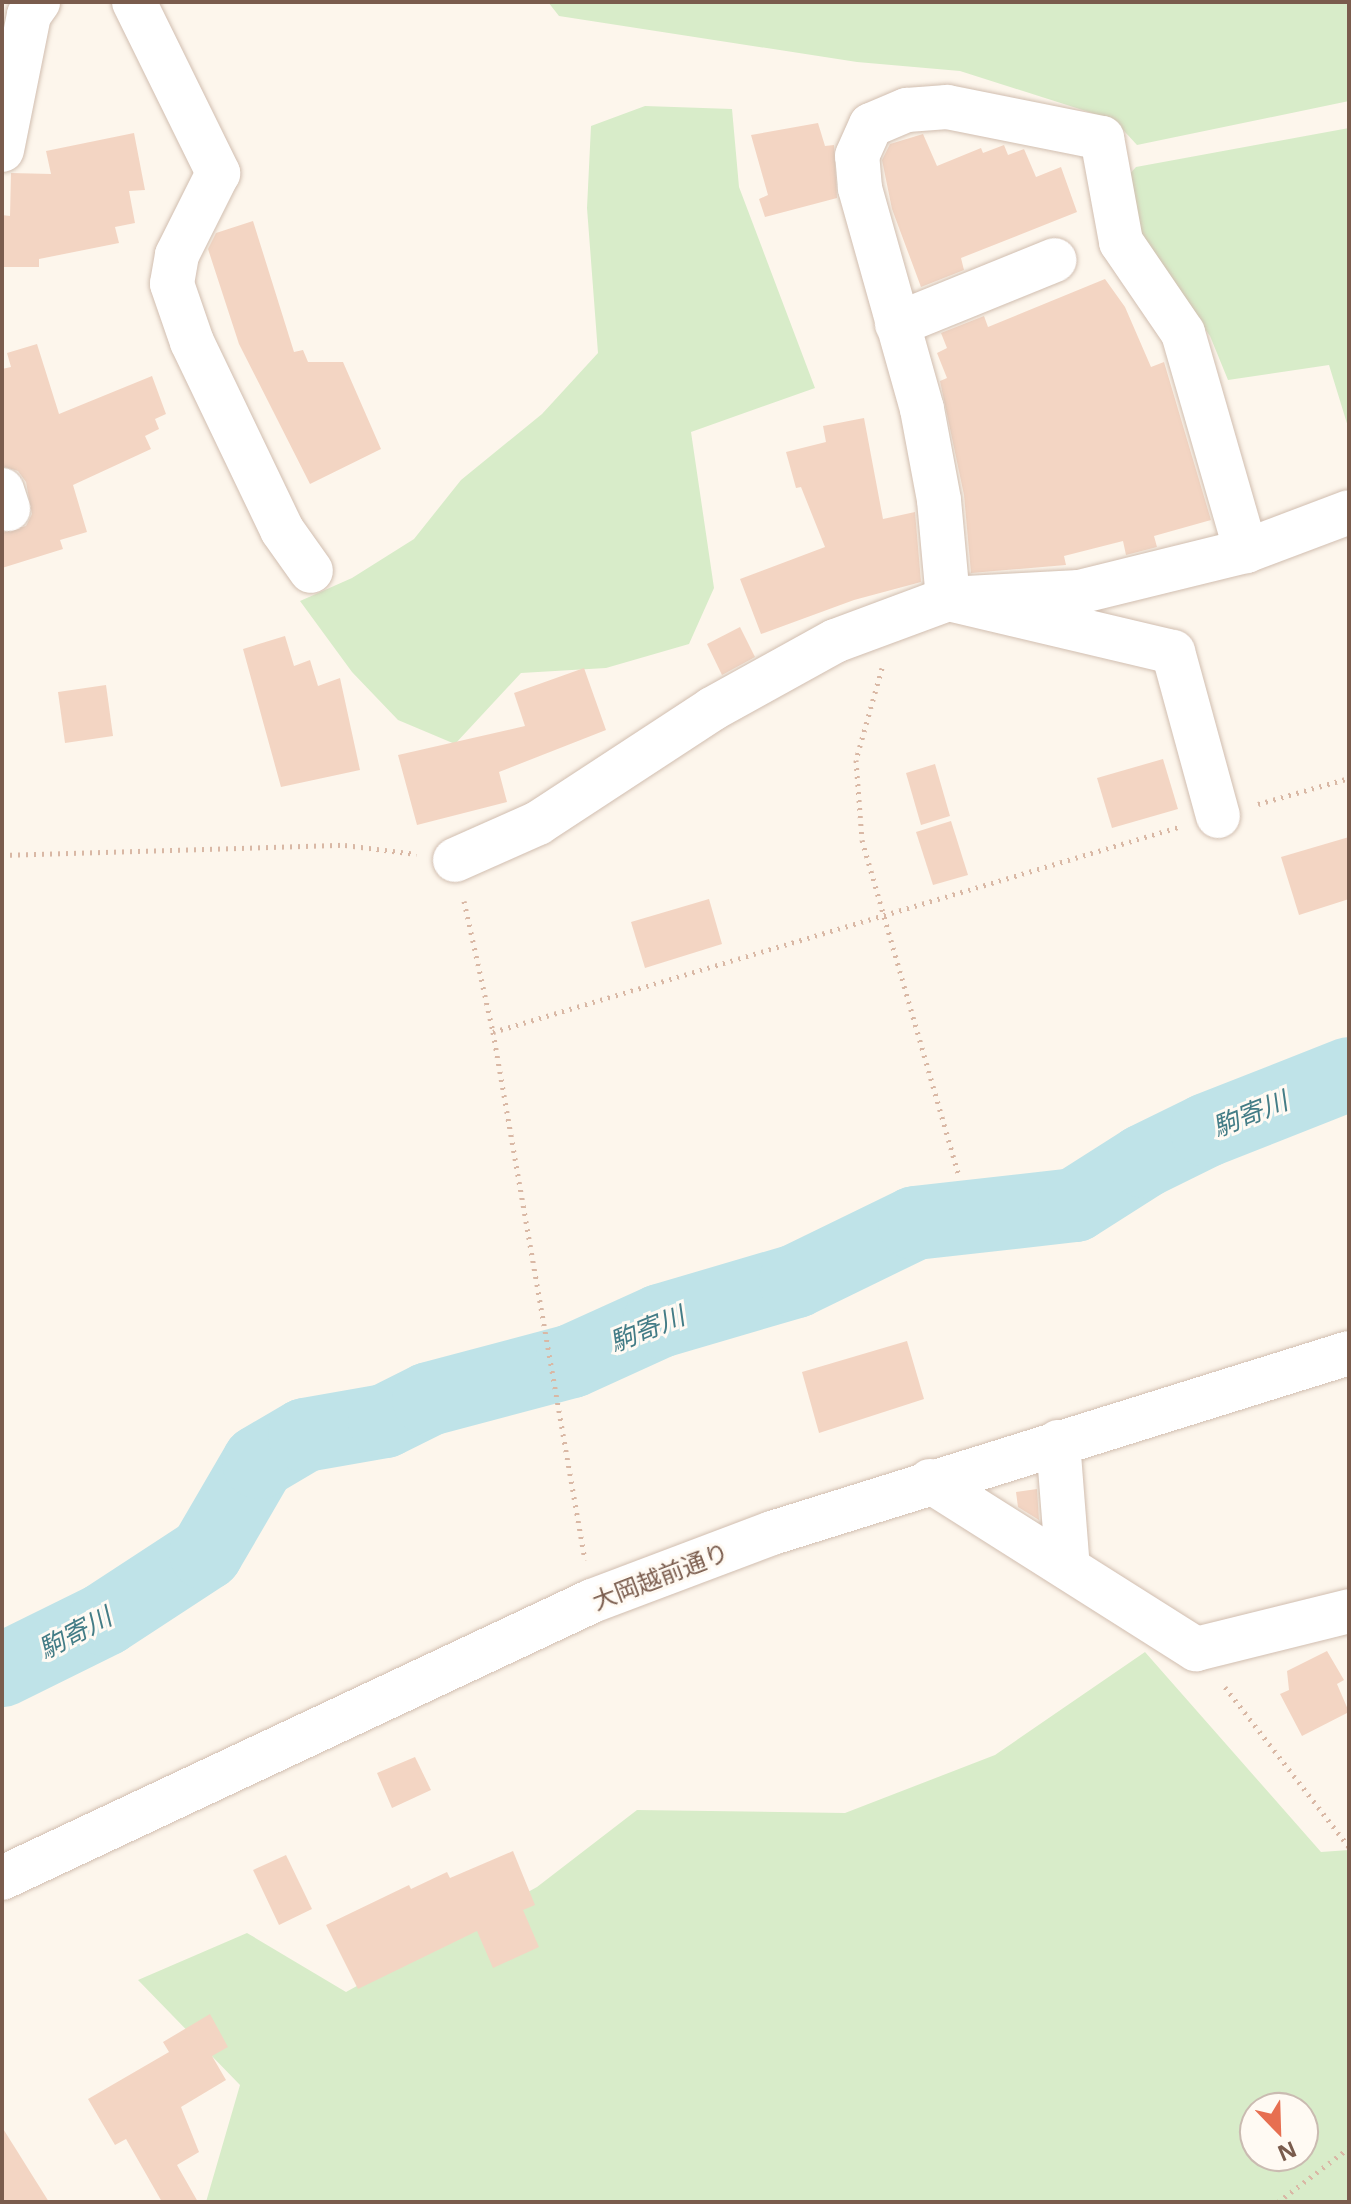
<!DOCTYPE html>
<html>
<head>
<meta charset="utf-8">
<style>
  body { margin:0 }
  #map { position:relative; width:1351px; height:2204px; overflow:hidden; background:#fdf6ec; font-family:"Noto Sans","Noto Sans JP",sans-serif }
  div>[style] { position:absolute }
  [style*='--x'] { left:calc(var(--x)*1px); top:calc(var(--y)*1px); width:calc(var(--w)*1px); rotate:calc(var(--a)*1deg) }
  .green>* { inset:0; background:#d8ecc9 }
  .river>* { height:74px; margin:-37px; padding:0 37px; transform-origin:37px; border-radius:37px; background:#bfe3e8 }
  .building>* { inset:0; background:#f3d5c3 }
  .path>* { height:5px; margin-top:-2.5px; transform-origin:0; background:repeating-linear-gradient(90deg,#d9b8a5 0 2px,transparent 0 8px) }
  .roads { filter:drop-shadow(0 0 2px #d1beb0) drop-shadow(0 0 2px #d1beb0) }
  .minor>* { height:44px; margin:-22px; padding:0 22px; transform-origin:22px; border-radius:22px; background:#fff }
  span { translate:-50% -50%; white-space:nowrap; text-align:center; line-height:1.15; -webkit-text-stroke:6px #fffaf3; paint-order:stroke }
  .street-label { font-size:24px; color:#7a5c4d }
  .water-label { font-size:26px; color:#437c86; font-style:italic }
  .frame { position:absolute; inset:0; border:4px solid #7a5c4d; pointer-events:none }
  .north { position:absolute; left:1239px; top:2092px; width:80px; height:80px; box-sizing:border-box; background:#fffaf3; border:2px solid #cabbb1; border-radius:50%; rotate:157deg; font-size:22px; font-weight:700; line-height:32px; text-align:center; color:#7a5c4d }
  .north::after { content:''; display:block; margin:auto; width:28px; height:36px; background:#e76f51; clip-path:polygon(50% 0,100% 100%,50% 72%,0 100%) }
</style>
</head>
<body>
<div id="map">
  <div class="green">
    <div style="clip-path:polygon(548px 2px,1349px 2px,1349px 101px,1137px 145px,1114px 120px,960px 71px,857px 62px,559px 16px)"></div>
    <div style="clip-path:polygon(645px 106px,732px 109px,739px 187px,815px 388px,691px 432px,714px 588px,689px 644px,606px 668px,521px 673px,455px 744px,398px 720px,352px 672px,300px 601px,352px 578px,414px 539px,461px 480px,542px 414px,598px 353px,587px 208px,591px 126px)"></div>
    <div style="clip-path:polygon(1349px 128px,1349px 430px,1329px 365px,1228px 380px,1210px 336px,1137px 232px,1125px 179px,1136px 167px)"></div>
    <div style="clip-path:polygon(evenodd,1145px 1652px,1321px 1852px,1349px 1850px,1349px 2202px,206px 2202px,240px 2085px,138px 1980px,247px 1933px,346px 1992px,537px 1887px,637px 1810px,845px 1813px,995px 1755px,1145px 1652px,1255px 2108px,1303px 2108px,1303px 2156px,1255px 2156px,1255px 2108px)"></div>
  </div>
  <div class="river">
    <div style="--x:2;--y:1670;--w:115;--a:-26.3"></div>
    <div style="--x:105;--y:1619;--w:121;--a:-33.2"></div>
    <div style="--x:206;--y:1553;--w:105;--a:-59.8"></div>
    <div style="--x:259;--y:1462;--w:53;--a:-30.4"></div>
    <div style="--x:305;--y:1435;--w:81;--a:-9.9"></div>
    <div style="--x:385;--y:1421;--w:49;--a:-26.6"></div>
    <div style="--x:429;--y:1399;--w:148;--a:-14.9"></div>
    <div style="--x:572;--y:1361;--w:97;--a:-24.4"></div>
    <div style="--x:660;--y:1321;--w:142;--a:-16.4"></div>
    <div style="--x:796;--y:1281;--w:132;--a:-26"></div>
    <div style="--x:915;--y:1223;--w:161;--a:-6.4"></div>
    <div style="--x:1075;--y:1205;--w:82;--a:-32.5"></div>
    <div style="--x:1144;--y:1161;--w:70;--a:-26.2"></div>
    <div style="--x:1207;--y:1130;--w:153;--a:-21.5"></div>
  </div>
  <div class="building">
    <div style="clip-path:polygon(818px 123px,825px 146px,834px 145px,837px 198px,765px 217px,759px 199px,768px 195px,751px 135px)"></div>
    <div style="clip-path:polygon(134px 133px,145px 190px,129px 191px,135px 223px,115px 227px,119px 243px,39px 259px,39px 267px,2px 267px,2px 215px,10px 216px,11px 173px,51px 174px,46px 151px)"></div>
    <div style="clip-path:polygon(923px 134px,937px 166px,981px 148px,983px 153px,1004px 145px,1008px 155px,1024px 149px,1036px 177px,1061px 167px,1077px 212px,961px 258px,964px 270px,921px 287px,892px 209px,882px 160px,890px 144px)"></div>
    <div style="clip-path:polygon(253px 221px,294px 352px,303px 350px,308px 362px,343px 362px,381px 449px,310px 484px,239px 344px,208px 249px,216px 233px)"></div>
    <div style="clip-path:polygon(1105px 279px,1125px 307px,1151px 367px,1164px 362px,1211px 520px,1154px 536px,1157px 547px,1126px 555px,1123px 541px,1064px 556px,1066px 565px,971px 573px,964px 495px,940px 381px,947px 378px,937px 353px,947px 348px,941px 333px,984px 316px,988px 327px)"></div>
    <div style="clip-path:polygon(37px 344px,59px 414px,152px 376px,166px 414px,155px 419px,159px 429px,145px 436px,151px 449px,73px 485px,87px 532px,60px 540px,63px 549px,2px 568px,2px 533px,26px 526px,32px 514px,26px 482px,18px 471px,2px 466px,2px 369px,11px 367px,7px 353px)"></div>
    <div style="clip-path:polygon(864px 418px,883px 519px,915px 512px,921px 582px,854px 600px,761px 634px,740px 579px,825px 547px,801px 487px,796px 488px,786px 452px,826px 442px,823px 426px)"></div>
    <div style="clip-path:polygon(740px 627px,755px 657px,722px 675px,707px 644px)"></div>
    <div style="clip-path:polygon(285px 636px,294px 666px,310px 660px,318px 686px,340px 678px,360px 770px,281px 787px,243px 649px)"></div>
    <div style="clip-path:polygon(584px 668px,606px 730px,499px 772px,507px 802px,417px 825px,398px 755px,525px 726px,514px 693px)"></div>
    <div style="clip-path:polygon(106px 685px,113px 736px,65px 743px,58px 692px)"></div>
    <div style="clip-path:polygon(1163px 759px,1178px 809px,1112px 828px,1097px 778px)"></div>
    <div style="clip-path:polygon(935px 764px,950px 816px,921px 825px,906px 773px)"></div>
    <div style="clip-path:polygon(951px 821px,968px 875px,933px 885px,916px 832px)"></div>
    <div style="clip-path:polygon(1349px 837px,1349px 899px,1299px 915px,1281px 857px)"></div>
    <div style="clip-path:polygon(709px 899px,722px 944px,645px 968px,631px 922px)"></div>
    <div style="clip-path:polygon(907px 1341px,924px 1399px,819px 1433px,802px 1372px)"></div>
    <div style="clip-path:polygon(1037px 1489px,1039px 1520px,1018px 1507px,1016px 1492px)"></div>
    <div style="clip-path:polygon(1327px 1651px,1344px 1680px,1337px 1684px,1349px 1712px,1302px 1736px,1280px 1694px,1289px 1690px,1287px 1671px)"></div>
    <div style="clip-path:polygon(415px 1757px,431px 1790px,392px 1808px,377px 1773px)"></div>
    <div style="clip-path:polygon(513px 1851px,535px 1905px,523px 1910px,539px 1947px,493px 1968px,477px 1931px,358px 1989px,326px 1925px,409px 1885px,411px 1889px,447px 1872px,450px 1878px)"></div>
    <div style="clip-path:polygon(286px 1855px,312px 1909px,279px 1925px,253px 1870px)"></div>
    <div style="clip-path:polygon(210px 2014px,228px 2047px,212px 2056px,226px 2080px,181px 2107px,199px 2152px,177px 2165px,198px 2202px,162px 2202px,126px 2139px,115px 2145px,88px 2099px,169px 2052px,163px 2042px)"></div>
    <div style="clip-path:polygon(2px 2127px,49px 2202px,2px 2202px)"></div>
  </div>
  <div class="path">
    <div style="--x:882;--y:668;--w:96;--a:105.8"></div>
    <div style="--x:856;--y:760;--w:80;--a:85.7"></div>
    <div style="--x:862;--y:840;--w:351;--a:73.9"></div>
    <div style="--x:1258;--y:804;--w:95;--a:-15.9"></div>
    <div style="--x:2;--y:855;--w:343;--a:-1.7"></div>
    <div style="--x:345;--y:845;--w:72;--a:7.2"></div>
    <div style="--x:464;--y:901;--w:134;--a:77.5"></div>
    <div style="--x:493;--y:1032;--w:536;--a:80.12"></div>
    <div style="--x:493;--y:1032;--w:716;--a:-16.64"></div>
    <div style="--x:1225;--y:1687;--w:202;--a:52.2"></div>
    <div style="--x:1278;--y:2202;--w:89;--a:-37.3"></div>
  </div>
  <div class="roads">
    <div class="minor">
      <div style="--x:134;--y:2;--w:191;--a:63.8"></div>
      <div style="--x:218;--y:173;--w:92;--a:116.6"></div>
      <div style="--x:177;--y:255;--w:29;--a:100"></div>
      <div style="--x:172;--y:284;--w:61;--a:71"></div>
      <div style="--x:192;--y:342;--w:208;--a:64.4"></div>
      <div style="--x:282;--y:530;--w:50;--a:54.7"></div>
      <div style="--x:2;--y:150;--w:138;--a:-78.7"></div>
      <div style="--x:29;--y:15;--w:16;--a:-55"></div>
      <div style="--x:897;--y:324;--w:170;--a:-22.1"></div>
      <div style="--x:2;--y:490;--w:20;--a:72"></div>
      <div style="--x:1218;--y:816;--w:170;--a:-105.3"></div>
      <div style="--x:1173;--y:652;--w:231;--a:-166.7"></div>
      <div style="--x:948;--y:599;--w:99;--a:-95.2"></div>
      <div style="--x:939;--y:500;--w:93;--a:-100.6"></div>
      <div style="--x:922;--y:409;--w:230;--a:-105.7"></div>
      <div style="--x:860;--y:188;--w:32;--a:-95"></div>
      <div style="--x:857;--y:156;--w:34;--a:-66"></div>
      <div style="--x:871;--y:125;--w:39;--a:-23"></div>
      <div style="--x:907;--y:110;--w:40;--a:-4.3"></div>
      <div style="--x:947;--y:107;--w:158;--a:11.3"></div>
      <div style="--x:1102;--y:138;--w:106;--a:79.6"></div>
      <div style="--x:1121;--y:242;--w:110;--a:55.7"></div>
      <div style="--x:1183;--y:333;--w:227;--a:73.9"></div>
      <div style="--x:455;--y:860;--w:91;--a:-24"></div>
      <div style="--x:538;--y:823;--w:208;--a:-33.2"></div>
      <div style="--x:712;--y:709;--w:141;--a:-28.9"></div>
      <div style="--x:835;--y:641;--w:121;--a:-20.4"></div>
      <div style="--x:948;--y:599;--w:131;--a:-3.1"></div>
      <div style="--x:1079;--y:592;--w:172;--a:-13.8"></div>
      <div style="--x:1246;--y:551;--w:110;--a:-20.7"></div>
      <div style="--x:1058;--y:1442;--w:126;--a:85.5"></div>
      <div style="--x:930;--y:1481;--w:315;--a:32.3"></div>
      <div style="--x:1196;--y:1649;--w:158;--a:-13.9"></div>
      <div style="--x:2;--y:1878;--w:652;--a:-25.15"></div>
      <div style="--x:592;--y:1601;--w:192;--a:-20.7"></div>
      <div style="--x:772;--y:1533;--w:604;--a:-17.33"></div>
    </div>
  </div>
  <div class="street-label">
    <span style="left:660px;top:1576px;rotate:-21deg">大岡越前通り</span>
  </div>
  <div class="water-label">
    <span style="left:1250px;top:1114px;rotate:-22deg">駒寄川</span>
    <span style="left:647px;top:1329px;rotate:-22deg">駒寄川</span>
    <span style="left:75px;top:1633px;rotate:-28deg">駒寄川</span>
  </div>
  <div class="frame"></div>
  <div class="north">N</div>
</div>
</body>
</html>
